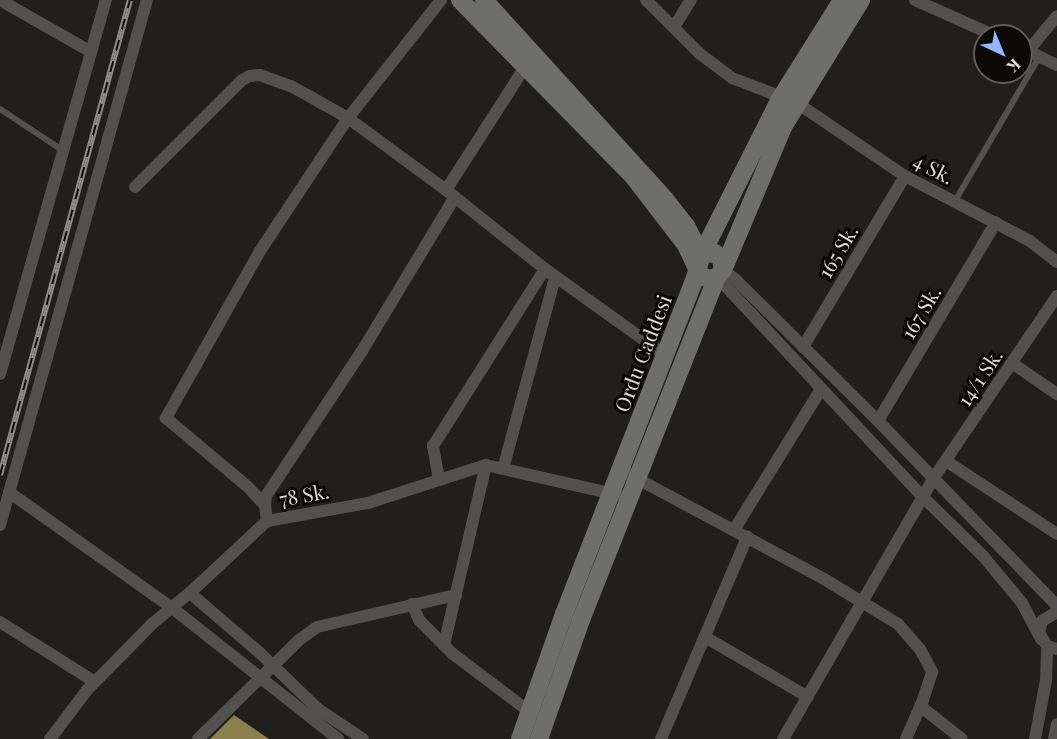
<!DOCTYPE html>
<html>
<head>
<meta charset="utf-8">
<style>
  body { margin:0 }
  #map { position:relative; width:1057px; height:739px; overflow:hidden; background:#201f1c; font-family:"Playfair Display",serif }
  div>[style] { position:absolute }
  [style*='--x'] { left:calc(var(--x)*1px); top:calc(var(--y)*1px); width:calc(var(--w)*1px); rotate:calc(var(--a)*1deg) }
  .building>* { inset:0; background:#8b7f4c }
  .lane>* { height:6px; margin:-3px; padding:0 3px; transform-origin:3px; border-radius:3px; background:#525150 }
  .street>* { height:12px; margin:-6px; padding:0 6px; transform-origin:6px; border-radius:6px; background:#525150 }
  .secondary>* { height:18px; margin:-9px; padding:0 9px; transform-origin:9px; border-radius:9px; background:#6e6e6b }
  .rail>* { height:6px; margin-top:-3px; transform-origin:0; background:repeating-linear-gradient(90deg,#0a0908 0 11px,#8e8d8a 0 22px); box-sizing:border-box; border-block:2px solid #8e8d8a }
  span { translate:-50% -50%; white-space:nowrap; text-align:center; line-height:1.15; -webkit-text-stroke:6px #0a0908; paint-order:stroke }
  .street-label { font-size:20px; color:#dddcda }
  .north { position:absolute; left:973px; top:24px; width:60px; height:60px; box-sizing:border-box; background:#0a0908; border:2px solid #5e5d5c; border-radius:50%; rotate:136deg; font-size:16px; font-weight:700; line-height:24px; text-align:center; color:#dddcda }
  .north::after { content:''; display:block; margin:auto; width:21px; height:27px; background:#92b7fd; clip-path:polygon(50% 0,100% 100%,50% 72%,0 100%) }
</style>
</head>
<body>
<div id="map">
  <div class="building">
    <div style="clip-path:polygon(234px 715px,269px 739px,210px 739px)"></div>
  </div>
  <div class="lane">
    <div style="--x:0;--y:109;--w:74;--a:33.5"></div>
    <div style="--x:955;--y:201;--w:167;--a:-59.7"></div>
  </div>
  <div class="street">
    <div style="--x:0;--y:0;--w:105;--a:29.7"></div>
    <div style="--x:441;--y:0;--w:150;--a:128.2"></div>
    <div style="--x:348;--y:118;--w:122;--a:36.3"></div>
    <div style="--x:446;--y:190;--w:127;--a:38.6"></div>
    <div style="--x:545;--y:269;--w:148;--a:35.6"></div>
    <div style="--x:646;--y:0;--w:75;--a:45"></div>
    <div style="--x:699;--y:53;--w:41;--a:37.1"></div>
    <div style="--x:732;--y:78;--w:70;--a:21"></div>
    <div style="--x:797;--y:103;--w:130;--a:34.1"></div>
    <div style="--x:905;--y:176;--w:141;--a:27.5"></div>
    <div style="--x:1030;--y:241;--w:34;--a:38"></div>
    <div style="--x:915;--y:0;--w:88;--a:24.2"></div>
    <div style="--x:674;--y:27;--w:32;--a:-58"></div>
    <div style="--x:1022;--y:48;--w:39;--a:26"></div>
    <div style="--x:1028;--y:51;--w:45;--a:-50.4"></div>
    <div style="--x:135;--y:187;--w:151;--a:-45"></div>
    <div style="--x:242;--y:80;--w:9;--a:-27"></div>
    <div style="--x:250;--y:76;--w:10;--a:-6"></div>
    <div style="--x:260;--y:75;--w:33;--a:20"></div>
    <div style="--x:291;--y:86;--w:65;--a:29.3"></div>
    <div style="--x:348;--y:118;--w:159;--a:123.5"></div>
    <div style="--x:260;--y:251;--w:192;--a:119.4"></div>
    <div style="--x:166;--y:418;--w:107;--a:40.1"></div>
    <div style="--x:248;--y:487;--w:25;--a:47"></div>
    <div style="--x:265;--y:505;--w:16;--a:83"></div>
    <div style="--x:446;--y:190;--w:146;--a:-57.3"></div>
    <div style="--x:723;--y:270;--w:15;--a:37"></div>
    <div style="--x:735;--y:279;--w:202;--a:44.8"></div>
    <div style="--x:878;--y:421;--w:257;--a:45.9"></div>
    <div style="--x:717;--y:277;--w:303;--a:46.9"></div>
    <div style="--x:924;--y:498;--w:83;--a:44.5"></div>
    <div style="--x:983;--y:556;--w:61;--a:50.3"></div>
    <div style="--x:1022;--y:603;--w:41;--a:62.2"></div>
    <div style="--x:803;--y:347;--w:199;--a:-59.2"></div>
    <div style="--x:1012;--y:363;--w:55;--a:34.6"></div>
    <div style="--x:0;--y:374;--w:389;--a:-74.2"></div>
    <div style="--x:878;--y:421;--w:231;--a:-59.3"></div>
    <div style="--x:946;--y:461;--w:133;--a:33.3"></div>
    <div style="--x:503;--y:469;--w:199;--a:-74.8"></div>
    <div style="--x:621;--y:470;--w:230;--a:28.2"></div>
    <div style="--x:824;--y:579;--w:87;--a:31.3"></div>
    <div style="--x:898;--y:624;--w:33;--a:49"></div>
    <div style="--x:920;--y:649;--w:26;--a:62"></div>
    <div style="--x:932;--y:672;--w:29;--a:108"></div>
    <div style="--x:923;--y:700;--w:43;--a:113.6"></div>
    <div style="--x:439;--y:480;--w:35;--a:-100"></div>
    <div style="--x:433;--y:446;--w:209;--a:-57.7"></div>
    <div style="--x:9;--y:492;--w:199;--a:35.4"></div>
    <div style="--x:171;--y:607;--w:213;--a:38.3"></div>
    <div style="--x:265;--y:505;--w:9;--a:-84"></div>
    <div style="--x:266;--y:496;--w:174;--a:-56.5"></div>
    <div style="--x:362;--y:351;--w:180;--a:-58.9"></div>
    <div style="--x:0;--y:525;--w:545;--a:-74.36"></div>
    <div style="--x:734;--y:530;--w:166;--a:-58.3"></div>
    <div style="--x:190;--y:593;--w:92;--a:40.6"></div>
    <div style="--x:260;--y:653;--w:81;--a:44"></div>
    <div style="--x:318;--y:709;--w:54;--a:33.7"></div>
    <div style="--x:412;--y:604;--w:17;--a:66"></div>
    <div style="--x:419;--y:620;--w:48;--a:45"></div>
    <div style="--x:453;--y:654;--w:96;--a:37"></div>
    <div style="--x:1057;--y:612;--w:17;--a:149"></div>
    <div style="--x:1042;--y:621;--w:12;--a:104"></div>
    <div style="--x:1039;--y:633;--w:15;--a:58"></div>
    <div style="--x:1047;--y:646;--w:10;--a:17"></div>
    <div style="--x:0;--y:622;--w:112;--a:32.3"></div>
    <div style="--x:705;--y:637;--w:119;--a:30.2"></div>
    <div style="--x:444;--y:645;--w:185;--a:-76.9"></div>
    <div style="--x:920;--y:706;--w:53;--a:38.2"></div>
    <div style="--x:50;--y:739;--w:61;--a:-52.9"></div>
    <div style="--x:87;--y:690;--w:93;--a:-45.4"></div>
    <div style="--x:152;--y:624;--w:55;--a:-39.8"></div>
    <div style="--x:194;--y:589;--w:100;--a:-43"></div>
    <div style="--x:267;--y:521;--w:103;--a:-10.1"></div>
    <div style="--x:368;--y:503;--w:124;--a:-17.9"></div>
    <div style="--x:486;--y:465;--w:135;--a:12.8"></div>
    <div style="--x:198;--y:739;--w:141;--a:-44.4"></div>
    <div style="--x:299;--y:640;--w:22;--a:-36"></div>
    <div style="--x:317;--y:627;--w:143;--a:-13"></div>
    <div style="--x:661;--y:739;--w:220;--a:-66.9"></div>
    <div style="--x:783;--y:739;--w:300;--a:-60"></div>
    <div style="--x:933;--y:479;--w:221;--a:-55.9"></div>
    <div style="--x:1035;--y:739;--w:60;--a:-79.4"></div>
    <div style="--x:1046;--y:680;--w:34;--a:-88"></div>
    <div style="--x:1054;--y:739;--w:15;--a:-79"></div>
  </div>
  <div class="secondary">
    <div style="--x:460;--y:0;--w:247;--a:45.5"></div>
    <div style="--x:633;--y:176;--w:87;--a:52.5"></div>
    <div style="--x:686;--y:245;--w:33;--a:65"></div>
    <div style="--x:700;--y:275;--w:10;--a:24"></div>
    <div style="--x:709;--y:279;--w:8;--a:-14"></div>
    <div style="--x:717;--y:277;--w:9;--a:-49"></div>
    <div style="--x:723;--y:270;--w:11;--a:-100"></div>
    <div style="--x:721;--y:259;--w:8;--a:-135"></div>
    <div style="--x:715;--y:253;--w:14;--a:172"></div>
    <div style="--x:701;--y:255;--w:33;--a:-117"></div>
    <div style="--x:686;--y:226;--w:34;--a:-128"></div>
    <div style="--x:665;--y:199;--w:269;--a:-132.3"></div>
    <div style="--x:723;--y:270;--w:155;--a:-67.2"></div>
    <div style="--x:783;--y:127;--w:149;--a:-58.4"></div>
    <div style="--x:520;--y:739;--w:133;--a:-70.6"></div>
    <div style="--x:564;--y:614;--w:357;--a:-68.7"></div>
    <div style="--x:694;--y:281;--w:28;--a:-73"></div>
    <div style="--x:702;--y:254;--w:174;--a:-63.3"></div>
    <div style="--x:780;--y:99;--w:117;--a:-57.9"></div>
    <div style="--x:539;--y:739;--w:126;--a:-70.6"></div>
    <div style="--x:581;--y:620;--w:369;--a:-68.4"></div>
  </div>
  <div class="rail">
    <div style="--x:0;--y:475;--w:492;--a:-74.7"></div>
  </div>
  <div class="street-label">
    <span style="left:934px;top:168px;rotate:27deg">4 Sk.</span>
    <span style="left:837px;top:251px;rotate:-59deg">165 Sk.</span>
    <span style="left:920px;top:312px;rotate:-59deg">167 Sk.</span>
    <span style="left:642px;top:353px;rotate:-69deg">Ordu Caddesi</span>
    <span style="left:979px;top:377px;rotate:-56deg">14/1 Sk.</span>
    <span style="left:304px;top:494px;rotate:-10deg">78 Sk.</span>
  </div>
  <div class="north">K</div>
</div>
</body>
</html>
